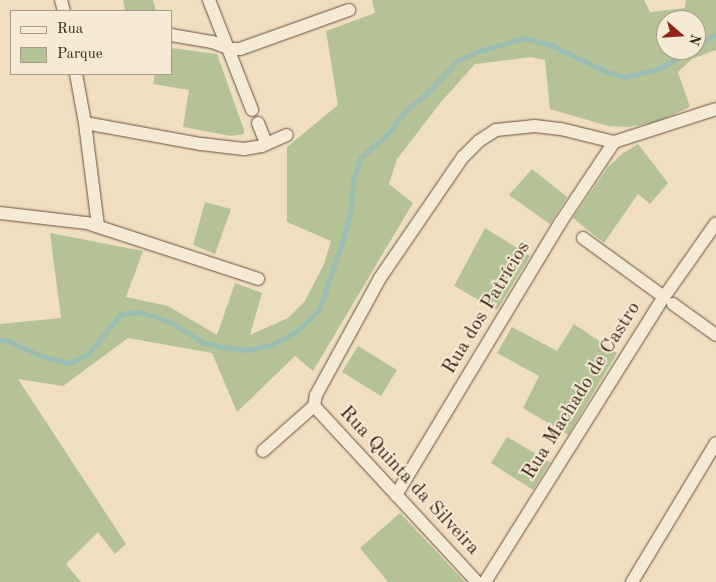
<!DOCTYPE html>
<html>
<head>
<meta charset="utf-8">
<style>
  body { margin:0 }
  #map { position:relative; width:716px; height:582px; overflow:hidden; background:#efdec0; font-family:"Old Standard TT",serif }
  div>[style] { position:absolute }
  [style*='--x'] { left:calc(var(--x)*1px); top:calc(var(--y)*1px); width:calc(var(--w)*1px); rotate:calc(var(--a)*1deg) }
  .green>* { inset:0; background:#b5c296 }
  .stream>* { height:5px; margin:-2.5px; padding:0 2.5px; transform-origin:2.5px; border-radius:2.5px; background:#9abcb3 }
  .roads { filter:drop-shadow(0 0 1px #6a503e) drop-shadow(0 0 1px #6a503e) }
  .street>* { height:12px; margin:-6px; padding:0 6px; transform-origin:6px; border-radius:6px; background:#f5ead6 }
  span { translate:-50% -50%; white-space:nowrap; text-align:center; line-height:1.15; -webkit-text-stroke:4px #f5ead6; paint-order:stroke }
  .street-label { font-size:20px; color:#3d2112 }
  .legend { position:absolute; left:10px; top:10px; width:162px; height:65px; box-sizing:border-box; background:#f5ead6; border:1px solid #ab9a88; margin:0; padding:6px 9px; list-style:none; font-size:15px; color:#3d2112 }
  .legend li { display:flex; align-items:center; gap:10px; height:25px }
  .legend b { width:25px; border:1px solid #ab9a88 }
  .north { position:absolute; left:656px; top:10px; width:50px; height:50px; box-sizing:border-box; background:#f5ead6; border:1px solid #ab9a88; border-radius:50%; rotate:109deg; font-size:14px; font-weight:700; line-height:20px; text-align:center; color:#3d2112 }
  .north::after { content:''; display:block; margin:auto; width:18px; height:22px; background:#8f2418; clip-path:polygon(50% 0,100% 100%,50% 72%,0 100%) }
</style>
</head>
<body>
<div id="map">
  <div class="green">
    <div style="clip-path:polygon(123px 0,153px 0,156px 11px,125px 11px)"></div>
    <div style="clip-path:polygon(evenodd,372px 0,644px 0,650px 12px,685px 8px,686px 0,716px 0,716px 50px,692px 59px,678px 72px,690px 107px,657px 122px,628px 127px,608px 126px,550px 109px,545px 60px,531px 57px,475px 64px,441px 102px,397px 159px,389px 184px,413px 203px,313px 371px,295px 356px,237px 412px,212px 353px,128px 338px,63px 386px,18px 379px,126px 544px,115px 554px,98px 532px,66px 564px,81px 582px,0 582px,0 324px,61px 318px,50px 233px,143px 251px,126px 297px,168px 306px,217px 335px,235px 283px,262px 293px,250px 335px,288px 318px,305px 301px,324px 264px,331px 241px,287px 222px,287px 147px,338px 105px,326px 31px,375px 13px,372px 0,666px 20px,696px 20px,696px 50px,666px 50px,666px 20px)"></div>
    <div style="clip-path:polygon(171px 48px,217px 54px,244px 130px,244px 134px,231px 136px,183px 127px,189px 90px,153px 84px,155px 74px,171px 74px)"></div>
    <div style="clip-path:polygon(638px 144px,668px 183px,650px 204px,638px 194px,604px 243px,573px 218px,608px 167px,623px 153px)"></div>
    <div style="clip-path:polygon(532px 169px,567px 197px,550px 224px,509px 195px)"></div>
    <div style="clip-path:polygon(205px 202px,231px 209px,215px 254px,193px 245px)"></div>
    <div style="clip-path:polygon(485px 228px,530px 256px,497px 310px,454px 286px)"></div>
    <div style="clip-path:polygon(574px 324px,617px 353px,568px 435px,523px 408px,539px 376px,497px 353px,512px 327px,557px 351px)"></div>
    <div style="clip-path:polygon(358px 346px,397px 370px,381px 396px,342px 372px)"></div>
    <div style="clip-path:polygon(507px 437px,550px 462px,533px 490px,491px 463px)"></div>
    <div style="clip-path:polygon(400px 513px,465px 582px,388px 582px,360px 548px)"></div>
  </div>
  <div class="stream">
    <div style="--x:696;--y:47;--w:24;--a:-35"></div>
    <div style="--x:0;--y:340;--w:9;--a:6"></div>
    <div style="--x:9;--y:341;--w:38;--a:25"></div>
    <div style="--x:44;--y:357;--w:26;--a:13"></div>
    <div style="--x:69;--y:363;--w:20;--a:-24"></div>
    <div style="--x:87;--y:355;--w:53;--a:-50.3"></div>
    <div style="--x:121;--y:314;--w:21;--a:-5"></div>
    <div style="--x:142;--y:312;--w:32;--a:20"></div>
    <div style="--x:172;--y:323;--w:36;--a:32"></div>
    <div style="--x:203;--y:342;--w:20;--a:15"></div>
    <div style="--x:222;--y:347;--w:25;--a:7"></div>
    <div style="--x:247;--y:350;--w:25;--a:-12"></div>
    <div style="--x:271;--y:345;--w:30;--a:-28"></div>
    <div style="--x:297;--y:331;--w:30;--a:-44"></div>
    <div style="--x:319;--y:310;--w:74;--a:-71.1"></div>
    <div style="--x:343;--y:240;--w:30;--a:-75"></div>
    <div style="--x:351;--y:211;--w:31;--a:-86"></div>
    <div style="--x:353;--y:180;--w:24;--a:-71"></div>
    <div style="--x:361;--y:157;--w:33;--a:-40"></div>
    <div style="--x:386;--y:136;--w:31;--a:-52"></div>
    <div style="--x:405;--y:112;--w:28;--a:-41"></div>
    <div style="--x:426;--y:94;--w:47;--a:-46.7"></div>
    <div style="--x:458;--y:60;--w:27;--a:-22"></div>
    <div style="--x:483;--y:50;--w:43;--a:-16.3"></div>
    <div style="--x:524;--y:38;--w:30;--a:15"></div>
    <div style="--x:553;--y:46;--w:60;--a:25.7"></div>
    <div style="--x:607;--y:72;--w:18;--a:16"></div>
    <div style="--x:624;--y:77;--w:35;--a:-13"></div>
    <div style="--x:658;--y:69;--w:39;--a:-29"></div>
  </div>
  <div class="roads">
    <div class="street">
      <div style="--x:61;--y:0;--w:11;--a:75"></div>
      <div style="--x:209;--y:0;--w:118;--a:68.6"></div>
      <div style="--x:171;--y:35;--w:42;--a:9.7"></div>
      <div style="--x:212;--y:42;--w:20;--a:20"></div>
      <div style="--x:231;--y:49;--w:9;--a:0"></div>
      <div style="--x:240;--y:49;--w:116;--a:-19.7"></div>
      <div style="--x:76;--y:74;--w:50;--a:79.6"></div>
      <div style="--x:85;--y:123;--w:104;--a:82.8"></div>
      <div style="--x:85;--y:123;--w:118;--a:10.3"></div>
      <div style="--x:201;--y:144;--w:43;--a:6.6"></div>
      <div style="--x:244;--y:149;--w:18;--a:-9"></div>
      <div style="--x:262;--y:146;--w:27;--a:-24"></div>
      <div style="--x:258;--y:123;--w:22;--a:68"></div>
      <div style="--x:0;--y:213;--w:88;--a:6.6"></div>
      <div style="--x:87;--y:223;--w:180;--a:18.1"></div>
      <div style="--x:583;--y:238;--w:100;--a:36.1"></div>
      <div style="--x:673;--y:304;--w:53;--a:35.8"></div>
      <div style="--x:263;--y:451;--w:68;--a:-41.4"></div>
      <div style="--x:396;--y:495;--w:318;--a:-58.9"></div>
      <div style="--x:560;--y:223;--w:97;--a:-56.3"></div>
      <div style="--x:477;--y:582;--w:240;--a:-132.8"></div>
      <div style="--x:314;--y:406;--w:11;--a:-80"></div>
      <div style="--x:316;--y:395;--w:133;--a:-61.3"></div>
      <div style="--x:380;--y:278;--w:147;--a:-55.6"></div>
      <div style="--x:463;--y:157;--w:23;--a:-45"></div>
      <div style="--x:479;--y:141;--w:20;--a:-33"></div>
      <div style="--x:496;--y:130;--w:39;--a:-6"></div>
      <div style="--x:535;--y:126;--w:26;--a:7"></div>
      <div style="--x:561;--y:129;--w:55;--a:13.8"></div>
      <div style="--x:614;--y:142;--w:107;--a:-17.9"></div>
      <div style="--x:485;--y:582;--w:337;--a:-57.9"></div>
      <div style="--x:664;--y:297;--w:90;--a:-54.9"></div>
      <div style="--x:632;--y:582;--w:162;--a:-58.9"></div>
    </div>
  </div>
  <div class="street-label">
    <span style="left:487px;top:308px;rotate:-59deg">Rua dos Patrícios</span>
    <span style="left:582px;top:391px;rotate:-58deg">Rua Machado de Castro</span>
    <span style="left:409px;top:481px;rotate:47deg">Rua Quinta da Silveira</span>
  </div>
  <ul class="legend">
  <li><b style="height:6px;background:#f5ead6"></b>Rua</li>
  <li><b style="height:14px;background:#b5c296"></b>Parque</li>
  </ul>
  <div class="north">N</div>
</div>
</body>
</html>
